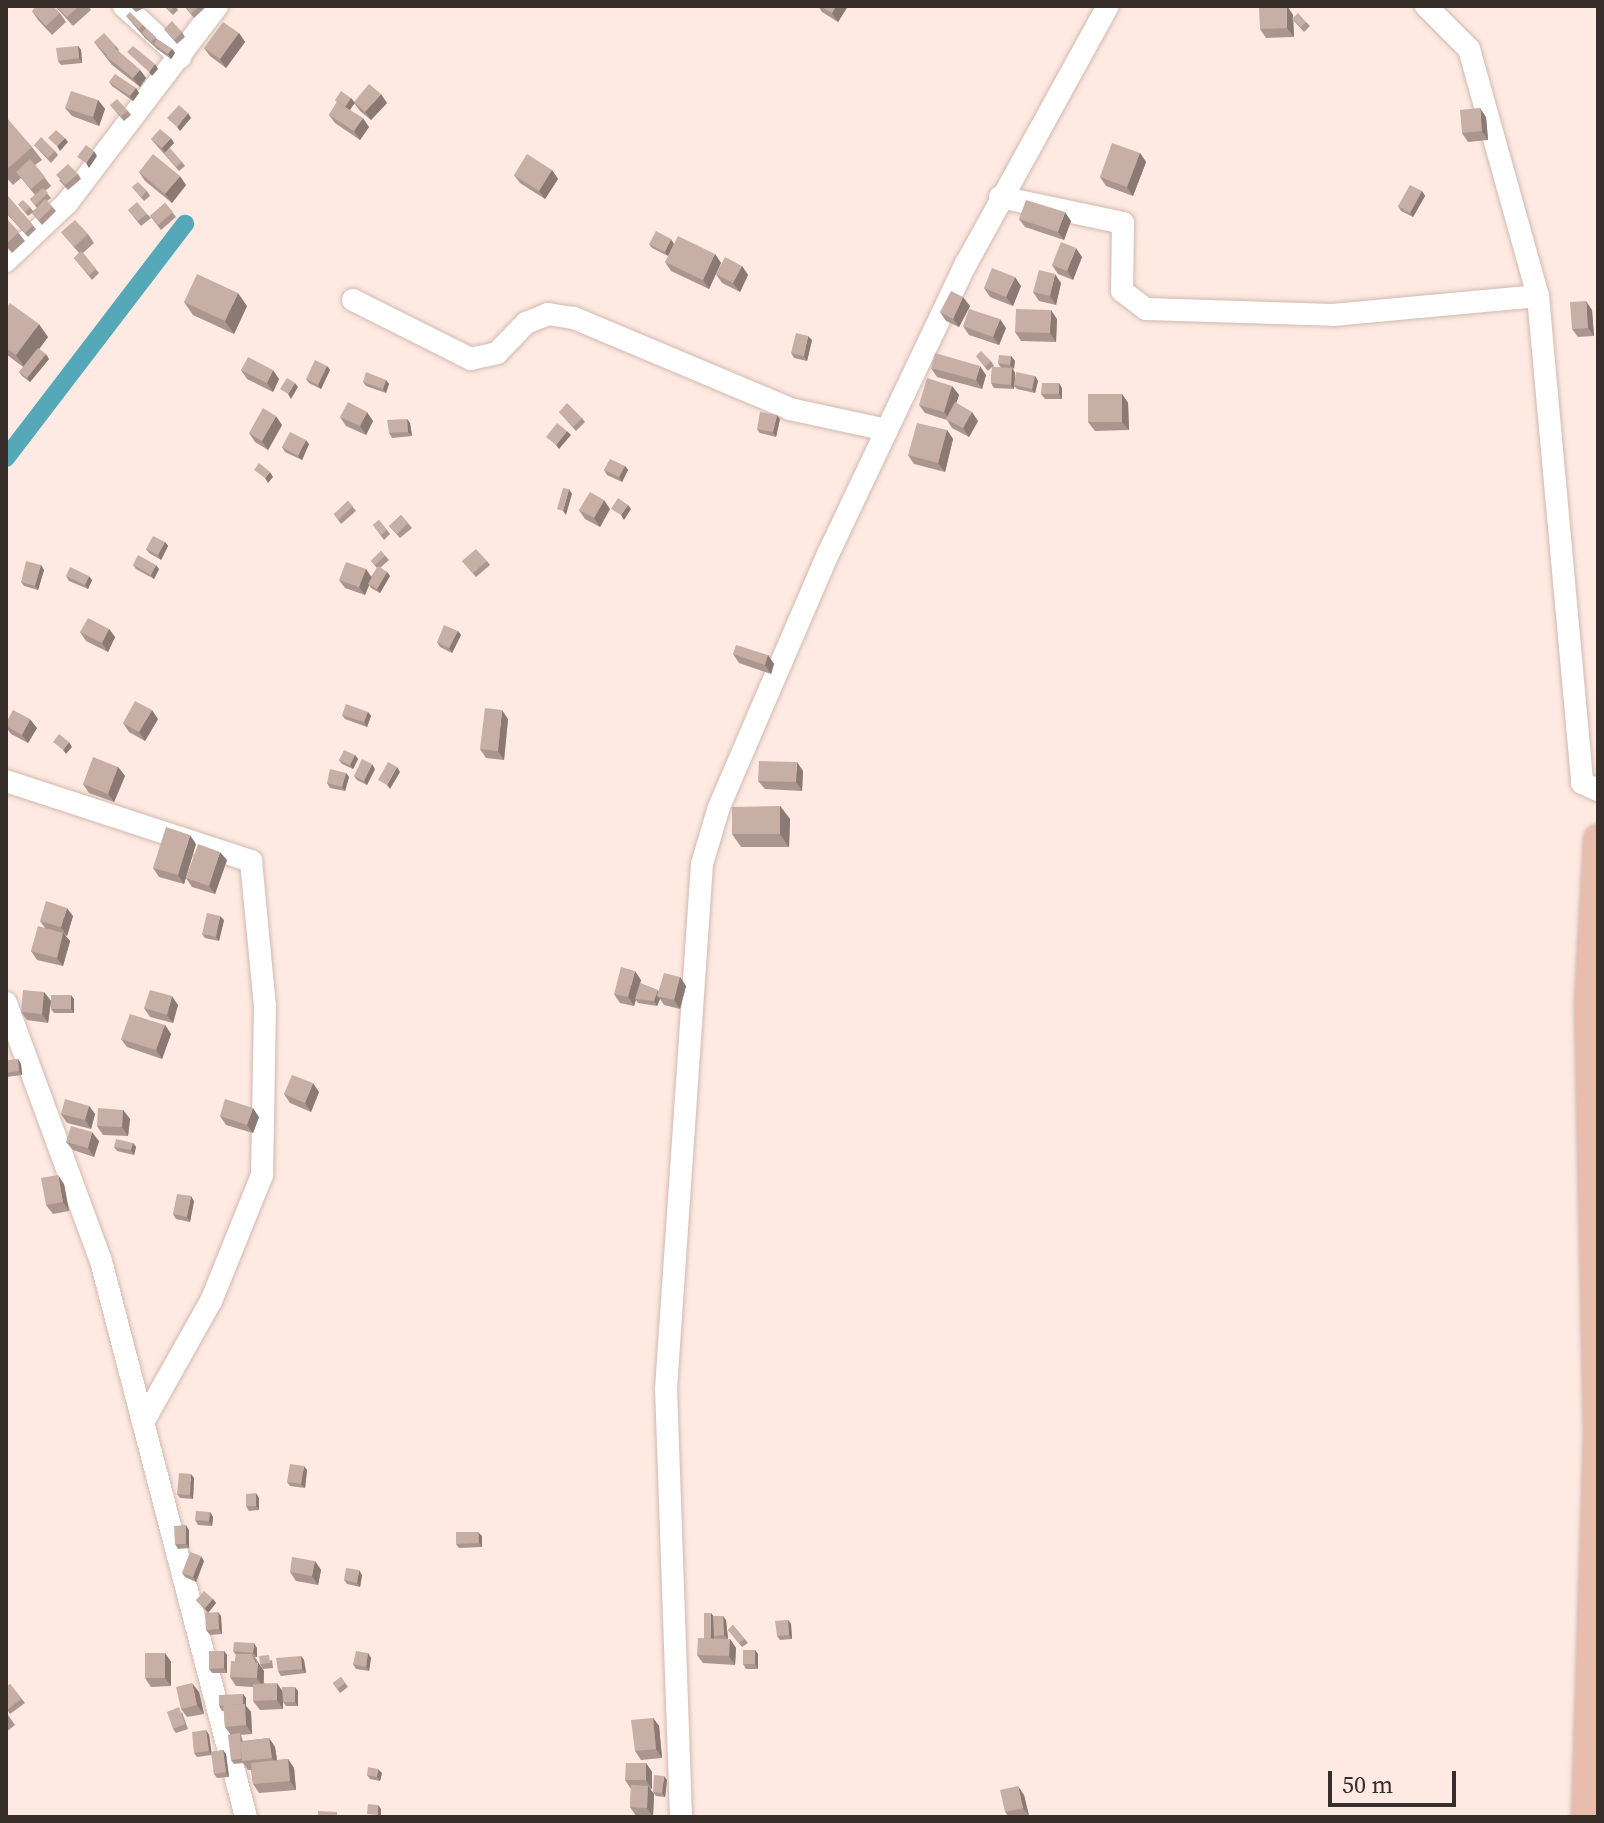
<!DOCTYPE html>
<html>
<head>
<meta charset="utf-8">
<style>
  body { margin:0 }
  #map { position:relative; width:1604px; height:1823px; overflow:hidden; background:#feeae2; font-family:"Source Serif 4",serif }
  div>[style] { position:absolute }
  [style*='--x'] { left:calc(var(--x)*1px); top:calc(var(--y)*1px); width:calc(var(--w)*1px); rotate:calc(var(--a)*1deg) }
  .canal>* { height:18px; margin:-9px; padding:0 9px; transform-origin:9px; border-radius:9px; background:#54a8b7 }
  .roads { filter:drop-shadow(0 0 2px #d1b9af) drop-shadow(0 0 2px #d1b9af) }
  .minor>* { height:22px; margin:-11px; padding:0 11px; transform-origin:11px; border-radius:11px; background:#fff }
  .major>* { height:28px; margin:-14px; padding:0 14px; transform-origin:14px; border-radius:14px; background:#e9bdad }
  .wall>* { inset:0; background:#ab968f }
  .shaded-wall>* { inset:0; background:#8b7a74 }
  .building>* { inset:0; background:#c7afa6 }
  span { translate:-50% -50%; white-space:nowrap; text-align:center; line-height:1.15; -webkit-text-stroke:6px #feeae2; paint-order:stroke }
  .frame { position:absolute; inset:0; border:8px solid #372e2a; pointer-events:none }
  .scale { position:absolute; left:1328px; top:1771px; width:128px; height:36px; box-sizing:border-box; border:4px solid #372e2a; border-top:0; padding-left:10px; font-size:24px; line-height:28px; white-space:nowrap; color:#372e2a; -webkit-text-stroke:6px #feeae2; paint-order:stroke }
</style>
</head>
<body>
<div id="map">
  <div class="canal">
    <div style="--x:6;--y:458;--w:295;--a:-52.6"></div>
  </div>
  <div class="roads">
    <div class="minor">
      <div style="--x:124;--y:6;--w:76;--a:42.3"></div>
      <div style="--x:1000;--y:197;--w:126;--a:11.9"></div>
      <div style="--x:1123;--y:223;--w:68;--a:90.8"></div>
      <div style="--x:1122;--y:291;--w:30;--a:37"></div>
      <div style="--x:1146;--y:309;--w:187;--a:1.8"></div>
      <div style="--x:1333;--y:315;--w:206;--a:-5.3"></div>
      <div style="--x:1538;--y:296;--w:256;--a:-105.6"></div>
      <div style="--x:1469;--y:49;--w:61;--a:-135"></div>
      <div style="--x:6;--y:261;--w:84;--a:-43.6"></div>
      <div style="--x:67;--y:203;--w:248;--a:-52.7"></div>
      <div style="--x:1538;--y:296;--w:489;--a:84.8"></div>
      <div style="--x:1582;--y:783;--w:17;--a:24"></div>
      <div style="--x:353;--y:300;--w:132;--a:26.6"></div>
      <div style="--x:471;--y:359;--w:27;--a:-13"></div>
      <div style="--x:497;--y:353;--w:42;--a:-46"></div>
      <div style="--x:526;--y:323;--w:24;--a:-22"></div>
      <div style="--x:548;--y:314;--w:26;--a:9"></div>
      <div style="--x:574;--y:318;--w:234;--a:22.8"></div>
      <div style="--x:790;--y:409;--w:99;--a:12.2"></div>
      <div style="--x:6;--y:781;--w:258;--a:18.1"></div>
      <div style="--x:251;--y:861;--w:146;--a:84.5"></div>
      <div style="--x:265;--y:1006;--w:169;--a:91"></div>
      <div style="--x:262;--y:1175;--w:136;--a:112"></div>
      <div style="--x:211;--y:1301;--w:139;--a:119.3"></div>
      <div style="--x:6;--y:1003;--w:275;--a:69.8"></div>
      <div style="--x:101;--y:1261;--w:575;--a:75.38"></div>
      <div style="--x:681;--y:1817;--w:428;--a:-92"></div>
      <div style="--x:666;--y:1389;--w:526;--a:-86.08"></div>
      <div style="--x:702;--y:864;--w:59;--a:-73.4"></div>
      <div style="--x:719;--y:807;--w:275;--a:-66.7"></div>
      <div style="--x:828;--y:554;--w:321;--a:-64.6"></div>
      <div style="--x:966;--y:264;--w:294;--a:-61.2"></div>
    </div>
    <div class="major">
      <div style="--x:1598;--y:839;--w:165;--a:93.1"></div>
      <div style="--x:1589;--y:1004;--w:419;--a:88.8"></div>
      <div style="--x:1586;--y:1817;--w:390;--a:-88.2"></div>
    </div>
  </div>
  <div class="wall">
    <div style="clip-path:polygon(55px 6px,88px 6px,91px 10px,73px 26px)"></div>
    <div style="clip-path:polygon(134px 6px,148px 6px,136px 12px,132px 8px)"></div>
    <div style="clip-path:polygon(164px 6px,176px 6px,178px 10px,173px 15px)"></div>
    <div style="clip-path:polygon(184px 6px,207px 6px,194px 18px)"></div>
    <div style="clip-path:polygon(818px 6px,848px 6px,838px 22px,822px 12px)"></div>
    <div style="clip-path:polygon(1287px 6px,1293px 15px,1293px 18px,1306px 22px,1310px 26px,1304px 32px,1293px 20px,1294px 37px,1266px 38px,1260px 29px)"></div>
    <div style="clip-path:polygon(32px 11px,60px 13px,66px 22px,52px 35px,38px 20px)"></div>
    <div style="clip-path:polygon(126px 16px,143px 25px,157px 39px,172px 49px,175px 53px,171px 59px,157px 49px,145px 38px)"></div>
    <div style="clip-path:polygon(164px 29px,182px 32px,185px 37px,177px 44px)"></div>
    <div style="clip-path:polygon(239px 33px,245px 42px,226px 68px,210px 56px,204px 48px)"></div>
    <div style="clip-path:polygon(94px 42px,116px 46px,119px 50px,118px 51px,140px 70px,146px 78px,140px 87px,112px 65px)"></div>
    <div style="clip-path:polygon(78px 46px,81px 50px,82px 63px,61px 65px,58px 61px)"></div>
    <div style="clip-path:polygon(109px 82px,136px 88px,139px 93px,133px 101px,112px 86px)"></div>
    <div style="clip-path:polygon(351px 98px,354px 102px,387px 103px,371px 120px,360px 111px,354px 103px,350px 110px,369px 127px,360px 140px,335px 123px,329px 115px,337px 102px,335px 100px)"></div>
    <div style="clip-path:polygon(98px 100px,105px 109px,99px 126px,72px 116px,65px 108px)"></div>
    <div style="clip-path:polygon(110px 105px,128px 111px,131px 115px,124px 121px)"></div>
    <div style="clip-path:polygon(1486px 117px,1488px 140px,1468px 142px,1462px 133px)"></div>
    <div style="clip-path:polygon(6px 119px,32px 147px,42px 160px,35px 165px,51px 186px,45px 191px,51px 198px,47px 201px,56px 211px,42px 225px,32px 213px,28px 216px,18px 204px,30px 207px,33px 211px,37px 208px,30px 199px,35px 195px,21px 178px,13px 185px,6px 177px)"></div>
    <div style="clip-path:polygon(151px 139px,174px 143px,166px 151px,182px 162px,185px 166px,179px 171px)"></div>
    <div style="clip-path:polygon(34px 145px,55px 151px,58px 155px,51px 163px)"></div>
    <div style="clip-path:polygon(1140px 153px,1146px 162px,1133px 196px,1106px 186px,1100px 177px)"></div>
    <div style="clip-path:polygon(552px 170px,558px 179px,545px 199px,520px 183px,514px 175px)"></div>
    <div style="clip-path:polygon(139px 172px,186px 185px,172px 203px,145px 181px)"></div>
    <div style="clip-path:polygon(78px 174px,81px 179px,68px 190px,59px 180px)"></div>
    <div style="clip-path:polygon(132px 187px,147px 191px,150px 196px,144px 201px)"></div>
    <div style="clip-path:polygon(1422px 191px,1425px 196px,1413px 217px,1401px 211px,1398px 206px)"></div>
    <div style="clip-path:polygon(6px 194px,36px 229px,28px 237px,6px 213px)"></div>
    <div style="clip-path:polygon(165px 203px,176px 217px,161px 230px,150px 216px)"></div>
    <div style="clip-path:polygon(128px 210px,147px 214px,151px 218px,141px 226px)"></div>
    <div style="clip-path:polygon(6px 218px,25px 241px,12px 253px,6px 246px)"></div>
    <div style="clip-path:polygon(1019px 219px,1071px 221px,1064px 240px,1025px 227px)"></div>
    <div style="clip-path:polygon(61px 232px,88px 234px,94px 243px,83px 253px,99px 273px,92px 280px,74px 258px,79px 253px)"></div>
    <div style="clip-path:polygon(649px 244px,674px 244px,668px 256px,652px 248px)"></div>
    <div style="clip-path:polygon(715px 254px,721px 263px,709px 289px,671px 271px,665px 262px)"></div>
    <div style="clip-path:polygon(1082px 257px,1073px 280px,1058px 274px,1052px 265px)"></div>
    <div style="clip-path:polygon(742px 266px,748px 275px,740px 292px,722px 283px,716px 274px)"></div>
    <div style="clip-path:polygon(1061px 283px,1056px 305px,1039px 301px,1033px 292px)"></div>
    <div style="clip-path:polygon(1021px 286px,1013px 306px,990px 297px,984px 288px)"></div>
    <div style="clip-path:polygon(184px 302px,247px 306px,234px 334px,193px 315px)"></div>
    <div style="clip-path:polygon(970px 306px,959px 327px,946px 321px,940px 312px)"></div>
    <div style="clip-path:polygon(6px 309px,48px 337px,39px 349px,49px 359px,30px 382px,22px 376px,19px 372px,23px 367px,6px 354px)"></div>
    <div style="clip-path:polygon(1592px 310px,1594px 336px,1578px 337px,1572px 329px)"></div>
    <div style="clip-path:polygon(1057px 319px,1056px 342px,1021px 341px,1015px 332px)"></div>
    <div style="clip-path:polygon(963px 326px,1006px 328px,999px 345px,969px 335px)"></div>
    <div style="clip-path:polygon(812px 340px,807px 361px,794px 358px,791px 353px)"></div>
    <div style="clip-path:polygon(976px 356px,991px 361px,994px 366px,993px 367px,1001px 368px,998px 363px,1011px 356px,1015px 361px,1013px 369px,1015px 373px,1015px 379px,1035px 376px,1038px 381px,1035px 393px,1017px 389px,1014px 386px,1014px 389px,994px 388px,991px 383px,992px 367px,988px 371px)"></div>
    <div style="clip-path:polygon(327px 366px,330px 370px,321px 389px,309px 383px,306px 379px)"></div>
    <div style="clip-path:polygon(931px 368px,986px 375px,982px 389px,937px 377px)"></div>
    <div style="clip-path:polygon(241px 370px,279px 379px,273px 392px,247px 379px)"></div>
    <div style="clip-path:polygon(386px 380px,389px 384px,386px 393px,366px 386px,363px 382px)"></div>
    <div style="clip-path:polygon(952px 386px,959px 395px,956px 403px,978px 421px,969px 437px,952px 428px,947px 420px,925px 413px,919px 405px)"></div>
    <div style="clip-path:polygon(1062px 388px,1062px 399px,1045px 399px,1041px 394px)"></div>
    <div style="clip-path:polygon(1122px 394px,1128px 403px,1129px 430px,1095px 431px,1088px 422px)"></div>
    <div style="clip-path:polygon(559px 412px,582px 418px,585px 422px,576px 431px)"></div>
    <div style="clip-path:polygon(340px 417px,373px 421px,366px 435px,346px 426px)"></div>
    <div style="clip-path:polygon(407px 419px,410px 423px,412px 436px,392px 438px,389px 433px)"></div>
    <div style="clip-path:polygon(780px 419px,776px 437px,760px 433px,757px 429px)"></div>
    <div style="clip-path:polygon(282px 425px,268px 450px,255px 442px,249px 433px)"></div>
    <div style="clip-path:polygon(947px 430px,953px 439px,945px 472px,914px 464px,908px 455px)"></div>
    <div style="clip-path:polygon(309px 444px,302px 460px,285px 452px,282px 447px)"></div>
    <div style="clip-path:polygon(625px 466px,628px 470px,622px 482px,607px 475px,604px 470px)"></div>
    <div style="clip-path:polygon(348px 501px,356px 511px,341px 524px,334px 514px)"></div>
    <div style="clip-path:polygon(610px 509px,600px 527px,585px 519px,579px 510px)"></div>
    <div style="clip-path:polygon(401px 515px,412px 528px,400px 538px,389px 526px)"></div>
    <div style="clip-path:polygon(379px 520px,390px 534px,384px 540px,373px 525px)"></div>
    <div style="clip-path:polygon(165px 542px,168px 546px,161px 560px,149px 553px,146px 549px)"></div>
    <div style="clip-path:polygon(381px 551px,389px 560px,380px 568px,387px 572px,390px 576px,380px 593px,371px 588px,369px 585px,365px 595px,345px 588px,339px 580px,366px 569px,371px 577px,377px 568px,371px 561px)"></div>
    <div style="clip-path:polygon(462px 561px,487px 561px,490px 565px,476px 577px)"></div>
    <div style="clip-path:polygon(41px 565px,44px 570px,38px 590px,24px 586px,21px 582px)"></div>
    <div style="clip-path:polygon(133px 565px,159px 569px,154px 579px,136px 569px)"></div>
    <div style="clip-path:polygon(66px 576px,92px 580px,88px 589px,69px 581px)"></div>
    <div style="clip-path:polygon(109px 629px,115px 637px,108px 652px,86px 641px,80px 632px)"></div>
    <div style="clip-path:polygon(458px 631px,461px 635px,452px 653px,440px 647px,437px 642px)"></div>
    <div style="clip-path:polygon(733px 654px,768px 655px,774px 664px,771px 674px,739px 663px)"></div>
    <div style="clip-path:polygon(368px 712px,371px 716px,367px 727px,345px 719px,342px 715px)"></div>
    <div style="clip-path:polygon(158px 719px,145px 741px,129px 732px,123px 723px)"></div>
    <div style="clip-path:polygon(508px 719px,504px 760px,486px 758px,480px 749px)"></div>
    <div style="clip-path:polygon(6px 723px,37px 728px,28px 743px,11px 734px,6px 727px)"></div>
    <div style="clip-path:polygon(355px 755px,358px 759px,353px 769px,342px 764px,339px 760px)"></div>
    <div style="clip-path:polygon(118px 767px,125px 776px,114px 802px,89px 793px,83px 784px)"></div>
    <div style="clip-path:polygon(375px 769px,367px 785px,357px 780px,354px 776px)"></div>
    <div style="clip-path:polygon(803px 771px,802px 791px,765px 789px,758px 781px)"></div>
    <div style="clip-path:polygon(346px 773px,349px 777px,345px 791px,330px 788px,327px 783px)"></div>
    <div style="clip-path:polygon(780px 806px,790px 819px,789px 847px,741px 847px,732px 834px)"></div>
    <div style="clip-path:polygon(196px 844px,184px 884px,159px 877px,153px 868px)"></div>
    <div style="clip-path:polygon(227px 860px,215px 894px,192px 887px,186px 878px)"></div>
    <div style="clip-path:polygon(73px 916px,67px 936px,65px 935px,70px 941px,63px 966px,37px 960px,31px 951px,45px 928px,40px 921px)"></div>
    <div style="clip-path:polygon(224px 920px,219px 941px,205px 938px,202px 934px)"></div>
    <div style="clip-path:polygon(680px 977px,686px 986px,680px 1009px,664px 1005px,660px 999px,657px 1006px,638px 1003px,636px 1000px,634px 1006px,620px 1003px,614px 994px,641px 980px,640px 983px,659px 991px)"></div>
    <div style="clip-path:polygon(44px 992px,51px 1001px,48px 1023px,27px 1020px,21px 1012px)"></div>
    <div style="clip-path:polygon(74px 999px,74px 1013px,54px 1013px,51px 1009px)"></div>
    <div style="clip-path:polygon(178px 1005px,173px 1023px,150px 1017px,144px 1008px)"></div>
    <div style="clip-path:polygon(165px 1025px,171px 1034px,162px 1059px,127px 1047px,121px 1039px)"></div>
    <div style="clip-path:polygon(18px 1059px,21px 1064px,22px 1075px,6px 1077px,6px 1061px)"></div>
    <div style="clip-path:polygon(319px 1092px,311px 1112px,290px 1103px,284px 1094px)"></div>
    <div style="clip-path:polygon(89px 1106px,95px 1114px,91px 1129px,67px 1123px,61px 1114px)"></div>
    <div style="clip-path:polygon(123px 1110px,130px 1119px,128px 1136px,103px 1135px,97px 1126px)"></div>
    <div style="clip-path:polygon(220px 1116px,259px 1117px,253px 1133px,226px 1125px)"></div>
    <div style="clip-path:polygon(99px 1141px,94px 1157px,73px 1150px,66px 1142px)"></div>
    <div style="clip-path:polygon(133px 1143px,136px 1147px,134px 1155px,117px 1151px,114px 1147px)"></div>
    <div style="clip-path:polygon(64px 1184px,69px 1211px,53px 1214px,46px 1205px)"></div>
    <div style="clip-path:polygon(194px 1201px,190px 1222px,176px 1219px,173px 1214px)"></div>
    <div style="clip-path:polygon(307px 1470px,305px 1488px,290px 1486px,287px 1482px)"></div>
    <div style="clip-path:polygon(194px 1478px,193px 1499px,180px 1498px,177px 1494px)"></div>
    <div style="clip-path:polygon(259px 1498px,259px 1510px,249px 1511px,246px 1506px)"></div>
    <div style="clip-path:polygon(210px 1512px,213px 1517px,212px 1526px,198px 1525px,195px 1520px)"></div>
    <div style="clip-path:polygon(189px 1530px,189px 1548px,178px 1549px,175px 1544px)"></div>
    <div style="clip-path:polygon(482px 1536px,482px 1547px,459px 1548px,456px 1544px)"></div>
    <div style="clip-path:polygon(204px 1561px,196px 1582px,185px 1577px,182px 1573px)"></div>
    <div style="clip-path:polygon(315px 1561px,321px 1570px,318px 1585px,296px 1581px,290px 1572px)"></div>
    <div style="clip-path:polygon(362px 1575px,360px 1587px,347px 1584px,344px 1580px)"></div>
    <div style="clip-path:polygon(213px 1599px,216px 1603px,208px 1613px,221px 1616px,222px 1634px,210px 1635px,206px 1630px,208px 1613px,196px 1600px)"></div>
    <div style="clip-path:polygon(711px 1613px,713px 1616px,726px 1620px,728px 1639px,730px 1639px,736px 1648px,735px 1665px,703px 1663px,697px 1655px,704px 1639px)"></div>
    <div style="clip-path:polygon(788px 1620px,791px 1624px,792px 1639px,780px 1640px,777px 1636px)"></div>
    <div style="clip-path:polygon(733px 1625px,748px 1643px,742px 1647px,728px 1630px)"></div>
    <div style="clip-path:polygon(257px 1648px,257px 1657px,255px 1657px,264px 1671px,264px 1683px,282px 1691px,298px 1691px,298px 1706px,286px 1706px,283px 1702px,283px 1709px,260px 1710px,253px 1701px,253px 1687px,236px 1686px,230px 1677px,235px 1662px,236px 1655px,233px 1651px)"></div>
    <div style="clip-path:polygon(755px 1650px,758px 1654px,758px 1669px,746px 1669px,743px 1664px)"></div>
    <div style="clip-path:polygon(224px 1651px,227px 1655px,227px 1673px,212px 1673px,209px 1669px)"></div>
    <div style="clip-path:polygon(165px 1653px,171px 1662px,171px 1686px,151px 1687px,145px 1678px)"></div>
    <div style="clip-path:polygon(368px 1653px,371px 1658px,369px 1671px,356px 1669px,353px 1664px)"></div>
    <div style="clip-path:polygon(301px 1656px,304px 1660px,306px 1673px,281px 1676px,278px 1671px)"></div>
    <div style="clip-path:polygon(272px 1660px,273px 1668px,263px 1669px,260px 1664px)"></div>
    <div style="clip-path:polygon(341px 1677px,348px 1687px,340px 1693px,333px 1683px)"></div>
    <div style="clip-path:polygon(10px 1684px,25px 1703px,10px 1714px,6px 1708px)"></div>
    <div style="clip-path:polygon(199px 1692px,204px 1714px,187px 1717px,181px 1709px)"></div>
    <div style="clip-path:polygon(243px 1694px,246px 1698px,246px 1706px,251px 1712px,252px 1734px,241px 1735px,243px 1741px,269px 1738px,275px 1747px,277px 1760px,288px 1759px,294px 1768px,296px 1790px,259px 1793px,253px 1784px,251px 1770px,248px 1770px,243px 1763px,234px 1764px,231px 1760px,230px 1734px,225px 1727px,224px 1711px,222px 1711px,219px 1706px)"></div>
    <div style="clip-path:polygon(6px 1712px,15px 1725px,6px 1732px)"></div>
    <div style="clip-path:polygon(182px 1712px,188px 1729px,176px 1733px,173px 1729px)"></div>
    <div style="clip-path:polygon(653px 1718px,659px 1726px,662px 1758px,641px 1760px,635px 1751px)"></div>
    <div style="clip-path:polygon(206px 1730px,209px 1735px,211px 1752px,223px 1750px,226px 1754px,229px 1777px,217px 1778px,214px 1774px,212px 1755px,197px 1757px,194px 1753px)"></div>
    <div style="clip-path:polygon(646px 1763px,652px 1772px,652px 1789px,650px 1789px,654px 1794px,653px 1817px,636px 1816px,630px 1807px,631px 1789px,625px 1780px)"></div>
    <div style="clip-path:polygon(382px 1773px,380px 1781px,370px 1779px,367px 1775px)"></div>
    <div style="clip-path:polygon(667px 1780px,665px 1797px,656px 1796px,653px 1792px)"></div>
    <div style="clip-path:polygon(1024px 1795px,1029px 1816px,1009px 1817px,1005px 1812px)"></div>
  </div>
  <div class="shaded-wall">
    <div style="clip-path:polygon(836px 6px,848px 6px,838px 22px,832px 13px)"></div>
    <div style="clip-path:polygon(1287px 6px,1293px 15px,1294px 37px,1287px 28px)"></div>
    <div style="clip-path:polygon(239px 33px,245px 42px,226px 68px,220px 59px)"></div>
    <div style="clip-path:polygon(78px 46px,81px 50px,82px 63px,79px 58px)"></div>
    <div style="clip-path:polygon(172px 49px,175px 53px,171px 59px,168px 54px)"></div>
    <div style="clip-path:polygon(155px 64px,158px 69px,152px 76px,149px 72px)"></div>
    <div style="clip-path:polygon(140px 70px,146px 78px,140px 87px,133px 78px)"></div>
    <div style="clip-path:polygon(136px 88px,139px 93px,133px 101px,130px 96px)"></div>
    <div style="clip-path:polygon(381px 94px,387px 103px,371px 120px,365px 112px)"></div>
    <div style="clip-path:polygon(351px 98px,355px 103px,349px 111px,345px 107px)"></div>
    <div style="clip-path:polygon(98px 100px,105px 109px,99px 126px,93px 117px)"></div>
    <div style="clip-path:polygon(1480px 108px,1486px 117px,1488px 140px,1482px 131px)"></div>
    <div style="clip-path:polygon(188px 113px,191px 118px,180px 131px,177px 127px)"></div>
    <div style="clip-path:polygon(363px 118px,369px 127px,360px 140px,354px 131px)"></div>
    <div style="clip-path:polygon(65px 138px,68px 142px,60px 151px,57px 146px)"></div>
    <div style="clip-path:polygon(171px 138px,174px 143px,165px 153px,162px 148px)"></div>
    <div style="clip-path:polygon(94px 151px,97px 156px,89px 168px,86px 163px)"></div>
    <div style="clip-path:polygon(1140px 153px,1146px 162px,1133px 196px,1127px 187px)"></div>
    <div style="clip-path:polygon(552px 170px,558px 179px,545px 199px,539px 191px)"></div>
    <div style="clip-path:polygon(180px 176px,186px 185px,172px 203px,165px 194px)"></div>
    <div style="clip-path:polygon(1422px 191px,1425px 196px,1413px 217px,1410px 213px)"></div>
    <div style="clip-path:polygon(1065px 212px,1071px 221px,1064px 240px,1058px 232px)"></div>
    <div style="clip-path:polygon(671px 239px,674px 244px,668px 256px,665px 252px)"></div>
    <div style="clip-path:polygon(1076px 248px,1082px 257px,1073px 280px,1067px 271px)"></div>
    <div style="clip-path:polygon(715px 254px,721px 263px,709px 289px,703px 280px)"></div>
    <div style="clip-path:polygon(742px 266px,748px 275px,740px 292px,733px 283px)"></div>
    <div style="clip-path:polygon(1055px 274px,1061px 283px,1056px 305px,1050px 296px)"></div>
    <div style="clip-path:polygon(1015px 277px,1021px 286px,1013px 306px,1006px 297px)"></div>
    <div style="clip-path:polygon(238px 293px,247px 306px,234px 334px,225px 321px)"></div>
    <div style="clip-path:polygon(963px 297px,970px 306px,959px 327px,953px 319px)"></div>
    <div style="clip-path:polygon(1586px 301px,1592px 310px,1594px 336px,1588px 328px)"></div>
    <div style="clip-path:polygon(1051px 310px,1057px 319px,1056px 342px,1050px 333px)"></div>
    <div style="clip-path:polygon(1000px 319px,1006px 328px,999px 345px,993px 337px)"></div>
    <div style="clip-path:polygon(39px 324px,48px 337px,25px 368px,16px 355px)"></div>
    <div style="clip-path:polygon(808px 336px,812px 340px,807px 361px,804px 356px)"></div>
    <div style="clip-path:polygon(46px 354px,49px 359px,30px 382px,27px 378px)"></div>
    <div style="clip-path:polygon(1011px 356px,1015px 361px,1014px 369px,1010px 365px)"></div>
    <div style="clip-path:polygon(327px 366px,330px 370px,321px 389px,318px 385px)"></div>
    <div style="clip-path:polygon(980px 366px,986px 375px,982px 389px,976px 380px)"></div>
    <div style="clip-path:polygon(1012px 368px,1015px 373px,1014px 389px,1011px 385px)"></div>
    <div style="clip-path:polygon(273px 370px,279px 379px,273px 392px,267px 383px)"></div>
    <div style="clip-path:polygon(1035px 376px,1038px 381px,1035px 393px,1032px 389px)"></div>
    <div style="clip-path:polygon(386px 380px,389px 384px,386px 393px,383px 389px)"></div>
    <div style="clip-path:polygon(295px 383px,298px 387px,291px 399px,288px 394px)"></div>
    <div style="clip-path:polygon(1059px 383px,1062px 388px,1062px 399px,1059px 394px)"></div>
    <div style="clip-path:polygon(952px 386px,959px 395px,950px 421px,944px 412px)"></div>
    <div style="clip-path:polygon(1122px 394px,1128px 403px,1129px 430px,1122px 422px)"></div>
    <div style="clip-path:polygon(367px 412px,373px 421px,366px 435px,360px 426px)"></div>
    <div style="clip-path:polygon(972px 412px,978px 421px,969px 437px,963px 428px)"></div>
    <div style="clip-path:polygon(777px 415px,780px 419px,776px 437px,773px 432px)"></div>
    <div style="clip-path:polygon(276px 416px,282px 425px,268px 450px,262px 441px)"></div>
    <div style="clip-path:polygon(407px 419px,410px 423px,412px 436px,408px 432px)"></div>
    <div style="clip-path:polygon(947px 430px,953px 439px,945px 472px,938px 463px)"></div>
    <div style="clip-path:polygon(567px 431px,571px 435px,559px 449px,556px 445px)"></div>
    <div style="clip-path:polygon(306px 440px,309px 444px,302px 460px,298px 456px)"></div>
    <div style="clip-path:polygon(625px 466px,628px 470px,622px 482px,619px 477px)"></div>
    <div style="clip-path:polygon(270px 472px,273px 477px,268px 483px,265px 478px)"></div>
    <div style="clip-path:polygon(569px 489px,572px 494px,566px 515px,563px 511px)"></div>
    <div style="clip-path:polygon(604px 500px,610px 509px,600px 527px,594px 518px)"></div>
    <div style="clip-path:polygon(628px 505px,631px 509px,624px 520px,621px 515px)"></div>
    <div style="clip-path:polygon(165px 542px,168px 546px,161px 560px,158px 555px)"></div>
    <div style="clip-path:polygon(41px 565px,44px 570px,38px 590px,35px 586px)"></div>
    <div style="clip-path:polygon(156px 565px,159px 569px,154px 579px,151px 575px)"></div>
    <div style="clip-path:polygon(366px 569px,372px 578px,365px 595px,359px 587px)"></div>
    <div style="clip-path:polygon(387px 572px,390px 576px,380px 593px,377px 589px)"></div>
    <div style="clip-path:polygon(89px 576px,92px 580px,88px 589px,85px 585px)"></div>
    <div style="clip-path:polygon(109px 629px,115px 637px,108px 652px,102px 643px)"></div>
    <div style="clip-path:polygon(458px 631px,461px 635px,452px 653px,449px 648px)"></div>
    <div style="clip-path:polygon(768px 655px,774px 664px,771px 674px,765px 665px)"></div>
    <div style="clip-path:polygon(152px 710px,158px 719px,145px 741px,139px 732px)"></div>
    <div style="clip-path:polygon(502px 710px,508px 719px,504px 760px,498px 751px)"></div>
    <div style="clip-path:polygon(368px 712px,371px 716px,367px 727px,364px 722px)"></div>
    <div style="clip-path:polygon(30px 719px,37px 728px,28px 743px,22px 735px)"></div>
    <div style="clip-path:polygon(69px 742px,72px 747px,66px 754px,63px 750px)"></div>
    <div style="clip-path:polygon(355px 755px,358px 759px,353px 769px,350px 765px)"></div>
    <div style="clip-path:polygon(797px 762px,803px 771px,802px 791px,796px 782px)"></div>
    <div style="clip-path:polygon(372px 764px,375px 769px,367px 785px,364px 781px)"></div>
    <div style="clip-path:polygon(118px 767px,125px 776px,114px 802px,108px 794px)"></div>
    <div style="clip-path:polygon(397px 767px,400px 772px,390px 789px,387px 785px)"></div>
    <div style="clip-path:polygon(346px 773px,349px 777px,345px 791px,342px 787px)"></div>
    <div style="clip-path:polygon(780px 806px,790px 819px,789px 847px,780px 834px)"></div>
    <div style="clip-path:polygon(190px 835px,196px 844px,184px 884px,178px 875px)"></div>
    <div style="clip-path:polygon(220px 852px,227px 860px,215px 894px,209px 886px)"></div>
    <div style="clip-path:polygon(67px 908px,73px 916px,67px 936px,61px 927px)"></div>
    <div style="clip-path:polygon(220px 916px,224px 920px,219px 941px,216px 937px)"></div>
    <div style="clip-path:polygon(63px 933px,70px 941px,63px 966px,57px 958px)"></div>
    <div style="clip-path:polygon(635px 971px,641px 980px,634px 1006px,628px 997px)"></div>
    <div style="clip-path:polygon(680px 977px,686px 986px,680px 1009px,674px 1000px)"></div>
    <div style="clip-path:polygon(658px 990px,657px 996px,660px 999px,657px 1006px,654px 1001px)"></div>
    <div style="clip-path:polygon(44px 992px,51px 1001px,48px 1023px,42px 1014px)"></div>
    <div style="clip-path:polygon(71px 995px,74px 999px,74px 1013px,71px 1009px)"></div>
    <div style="clip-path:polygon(172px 996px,178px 1005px,173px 1023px,167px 1015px)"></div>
    <div style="clip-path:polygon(165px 1025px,171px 1034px,162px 1059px,156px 1050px)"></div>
    <div style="clip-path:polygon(18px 1059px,21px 1064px,22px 1075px,19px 1071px)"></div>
    <div style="clip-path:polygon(313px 1083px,319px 1092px,311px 1112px,305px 1103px)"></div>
    <div style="clip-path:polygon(89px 1106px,95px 1114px,91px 1129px,85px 1120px)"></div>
    <div style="clip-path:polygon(253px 1108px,259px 1117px,253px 1133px,247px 1125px)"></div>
    <div style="clip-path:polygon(123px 1110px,130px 1119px,128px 1136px,122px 1127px)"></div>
    <div style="clip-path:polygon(92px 1132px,99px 1141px,94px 1157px,88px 1148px)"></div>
    <div style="clip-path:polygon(133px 1143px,136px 1147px,134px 1155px,131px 1150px)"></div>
    <div style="clip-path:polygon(58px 1175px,64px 1184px,69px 1211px,63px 1202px)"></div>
    <div style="clip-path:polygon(191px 1196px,194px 1201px,190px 1222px,187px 1217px)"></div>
    <div style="clip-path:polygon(304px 1466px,307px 1470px,305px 1488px,301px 1484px)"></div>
    <div style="clip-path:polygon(191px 1474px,194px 1478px,193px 1499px,190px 1495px)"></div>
    <div style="clip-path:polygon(256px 1493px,259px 1498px,259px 1510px,256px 1506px)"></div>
    <div style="clip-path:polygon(210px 1512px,213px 1517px,212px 1526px,209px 1521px)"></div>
    <div style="clip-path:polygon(186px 1525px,189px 1530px,189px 1548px,186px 1544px)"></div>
    <div style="clip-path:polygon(478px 1532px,482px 1536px,482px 1547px,479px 1543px)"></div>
    <div style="clip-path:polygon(201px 1556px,204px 1561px,196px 1582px,193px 1577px)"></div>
    <div style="clip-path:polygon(315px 1561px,321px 1570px,318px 1585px,312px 1576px)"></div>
    <div style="clip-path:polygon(359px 1570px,362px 1575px,360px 1587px,357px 1583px)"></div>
    <div style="clip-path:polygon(213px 1599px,216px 1603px,208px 1613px,205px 1608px)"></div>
    <div style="clip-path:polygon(218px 1612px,221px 1616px,222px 1634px,219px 1629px)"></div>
    <div style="clip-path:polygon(711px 1613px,714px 1617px,714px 1643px,711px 1638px)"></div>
    <div style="clip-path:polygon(723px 1616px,726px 1620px,728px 1639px,724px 1635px)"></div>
    <div style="clip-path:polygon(788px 1620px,791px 1624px,792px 1639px,789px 1635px)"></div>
    <div style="clip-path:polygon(730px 1639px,736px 1648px,735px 1665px,729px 1656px)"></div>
    <div style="clip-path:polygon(254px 1643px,257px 1648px,257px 1657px,253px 1653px)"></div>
    <div style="clip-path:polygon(755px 1650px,758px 1654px,758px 1669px,755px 1664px)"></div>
    <div style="clip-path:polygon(224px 1651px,227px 1655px,227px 1673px,224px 1668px)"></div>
    <div style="clip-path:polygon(165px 1653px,171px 1662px,171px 1686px,165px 1678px)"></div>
    <div style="clip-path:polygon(368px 1653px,371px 1658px,369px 1671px,366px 1667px)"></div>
    <div style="clip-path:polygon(252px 1654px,258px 1665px,258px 1663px,264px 1671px,263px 1687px,257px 1678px)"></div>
    <div style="clip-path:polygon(301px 1656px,304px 1660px,306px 1673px,302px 1669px)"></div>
    <div style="clip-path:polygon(192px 1683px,199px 1692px,204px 1714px,197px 1705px)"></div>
    <div style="clip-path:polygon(277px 1683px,283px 1692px,283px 1709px,277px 1700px)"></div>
    <div style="clip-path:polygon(295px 1687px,298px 1691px,298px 1706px,295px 1702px)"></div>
    <div style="clip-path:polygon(243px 1694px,246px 1698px,246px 1706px,251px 1712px,252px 1734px,246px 1725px,243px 1706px)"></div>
    <div style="clip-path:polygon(653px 1718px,659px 1726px,662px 1758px,656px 1749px)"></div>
    <div style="clip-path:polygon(206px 1730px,209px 1735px,212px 1755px,209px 1751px)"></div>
    <div style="clip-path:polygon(269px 1738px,275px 1747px,278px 1767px,272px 1758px)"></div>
    <div style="clip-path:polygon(223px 1750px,226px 1754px,229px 1777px,226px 1772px)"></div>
    <div style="clip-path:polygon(288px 1759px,294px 1768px,296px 1790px,290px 1781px)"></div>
    <div style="clip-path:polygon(646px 1763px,652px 1772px,652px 1789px,646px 1780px)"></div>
    <div style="clip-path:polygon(378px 1769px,382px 1773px,380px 1781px,377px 1777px)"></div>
    <div style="clip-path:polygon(664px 1776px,667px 1780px,665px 1797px,662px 1793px)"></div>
    <div style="clip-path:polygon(648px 1786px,654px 1794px,653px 1817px,647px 1808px)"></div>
    <div style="clip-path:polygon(1018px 1786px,1024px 1795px,1029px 1816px,1023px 1808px)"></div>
    <div style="clip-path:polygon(378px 1805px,381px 1809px,381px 1817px,378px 1815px)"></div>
  </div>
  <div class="building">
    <div style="clip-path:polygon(36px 6px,53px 6px,60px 13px,46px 26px,32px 11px)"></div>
    <div style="clip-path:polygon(56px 6px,79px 6px,67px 17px)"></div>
    <div style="clip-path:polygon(165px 6px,175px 6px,170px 11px)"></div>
    <div style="clip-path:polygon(185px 6px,199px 6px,191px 14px)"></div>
    <div style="clip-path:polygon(820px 6px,836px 6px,832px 13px)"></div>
    <div style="clip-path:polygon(1287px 6px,1287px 28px,1260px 29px,1259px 7px)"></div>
    <div style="clip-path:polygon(130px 12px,143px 25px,139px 29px,126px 16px)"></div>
    <div style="clip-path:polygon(1298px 13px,1306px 22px,1301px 27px,1292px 19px)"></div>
    <div style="clip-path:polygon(172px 21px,182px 32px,174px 40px,164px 29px)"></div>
    <div style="clip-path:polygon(223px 22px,239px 33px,220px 59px,204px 48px)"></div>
    <div style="clip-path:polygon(146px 28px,156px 37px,151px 42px,142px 33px)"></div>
    <div style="clip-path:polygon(104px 33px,116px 46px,107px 55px,94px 42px)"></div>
    <div style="clip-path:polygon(157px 39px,172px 49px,168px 54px,154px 44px)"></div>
    <div style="clip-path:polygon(78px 46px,79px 58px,58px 61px,56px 48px)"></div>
    <div style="clip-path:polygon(133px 46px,155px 64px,149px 72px,127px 52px)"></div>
    <div style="clip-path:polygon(114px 47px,140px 70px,133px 78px,106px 56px)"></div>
    <div style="clip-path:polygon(115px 74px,136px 88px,130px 96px,109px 82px)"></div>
    <div style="clip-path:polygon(369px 84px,381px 94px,365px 112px,354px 102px)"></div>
    <div style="clip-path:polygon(71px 91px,98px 100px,93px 117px,65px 108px)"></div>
    <div style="clip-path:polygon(341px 91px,351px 98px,345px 107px,335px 100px)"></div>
    <div style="clip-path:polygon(117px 99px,128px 111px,121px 116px,110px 105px)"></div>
    <div style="clip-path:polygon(337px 102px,363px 118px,354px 131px,329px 115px)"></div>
    <div style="clip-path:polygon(179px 105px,188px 113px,177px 127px,167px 118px)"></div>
    <div style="clip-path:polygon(1480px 108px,1482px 131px,1462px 133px,1460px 110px)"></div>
    <div style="clip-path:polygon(7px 118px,32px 147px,6px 170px,6px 119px)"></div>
    <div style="clip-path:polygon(160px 129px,171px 138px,162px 148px,151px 139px)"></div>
    <div style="clip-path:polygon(56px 130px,65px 138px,57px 146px,48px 138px)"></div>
    <div style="clip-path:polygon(41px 137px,55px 151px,48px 158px,34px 145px)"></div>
    <div style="clip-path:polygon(1112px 143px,1140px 153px,1127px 187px,1100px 177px)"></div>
    <div style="clip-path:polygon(86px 145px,94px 151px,86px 163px,77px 157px)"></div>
    <div style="clip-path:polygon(170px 148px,182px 162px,176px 167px,164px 153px)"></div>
    <div style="clip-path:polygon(153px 154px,180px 176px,165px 194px,139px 172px)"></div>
    <div style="clip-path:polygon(527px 154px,552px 170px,539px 191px,514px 175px)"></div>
    <div style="clip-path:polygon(30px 159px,45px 177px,31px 189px,16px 172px)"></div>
    <div style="clip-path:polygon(68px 164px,78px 174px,65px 185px,56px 175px)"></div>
    <div style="clip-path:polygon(138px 182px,147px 191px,141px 197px,132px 187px)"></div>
    <div style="clip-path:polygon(1410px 185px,1422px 191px,1410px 213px,1398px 206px)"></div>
    <div style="clip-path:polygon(43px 188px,48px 193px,35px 205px,30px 199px)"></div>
    <div style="clip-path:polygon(6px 194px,33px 225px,25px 233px,6px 212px)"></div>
    <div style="clip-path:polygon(45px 199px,53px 207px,39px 220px,32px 213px)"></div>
    <div style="clip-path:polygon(23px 200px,30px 207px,25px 212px,18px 204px)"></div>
    <div style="clip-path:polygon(1026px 200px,1065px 212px,1058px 232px,1019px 219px)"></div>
    <div style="clip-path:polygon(137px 202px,147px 214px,138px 221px,128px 210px)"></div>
    <div style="clip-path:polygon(165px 203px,173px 212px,158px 225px,150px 216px)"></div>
    <div style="clip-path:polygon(6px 218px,19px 232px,6px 244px)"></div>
    <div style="clip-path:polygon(75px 220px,88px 234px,74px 247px,61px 232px)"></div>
    <div style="clip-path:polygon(656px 231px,671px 239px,665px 252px,649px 244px)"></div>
    <div style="clip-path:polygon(678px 236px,715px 254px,703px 280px,665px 262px)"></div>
    <div style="clip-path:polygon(1061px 242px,1076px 248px,1067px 271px,1052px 265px)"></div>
    <div style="clip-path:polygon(81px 251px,96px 269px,89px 275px,74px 258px)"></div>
    <div style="clip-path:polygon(725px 257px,742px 266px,733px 283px,716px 274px)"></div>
    <div style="clip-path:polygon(992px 268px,1015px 277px,1006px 297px,984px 288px)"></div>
    <div style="clip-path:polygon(1039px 270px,1055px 274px,1050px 296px,1033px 292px)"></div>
    <div style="clip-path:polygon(197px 274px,238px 293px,225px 321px,184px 302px)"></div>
    <div style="clip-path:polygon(951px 291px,963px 297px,953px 319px,940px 312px)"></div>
    <div style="clip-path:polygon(1586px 301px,1588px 328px,1572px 329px,1570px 302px)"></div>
    <div style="clip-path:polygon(10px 303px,39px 324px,16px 355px,6px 348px,6px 309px)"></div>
    <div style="clip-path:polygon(969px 309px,1000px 319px,993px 337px,963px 326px)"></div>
    <div style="clip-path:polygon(1016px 309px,1051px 310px,1050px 333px,1015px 332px)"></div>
    <div style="clip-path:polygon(796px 333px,808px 336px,804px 356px,791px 353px)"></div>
    <div style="clip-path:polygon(38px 348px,46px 354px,27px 378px,19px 372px)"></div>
    <div style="clip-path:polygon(981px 351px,991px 361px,985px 367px,976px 356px)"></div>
    <div style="clip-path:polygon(935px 353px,980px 366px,976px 380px,931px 368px)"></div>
    <div style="clip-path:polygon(999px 355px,1011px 356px,1010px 365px,998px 363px)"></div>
    <div style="clip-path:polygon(248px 357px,273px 370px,267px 383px,241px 370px)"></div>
    <div style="clip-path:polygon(315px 360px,327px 366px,318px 385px,306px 379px)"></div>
    <div style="clip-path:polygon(992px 367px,1012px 368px,1011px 385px,991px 383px)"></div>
    <div style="clip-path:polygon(366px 372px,386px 380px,383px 389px,363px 382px)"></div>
    <div style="clip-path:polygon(1016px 372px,1035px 376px,1032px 389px,1014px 385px)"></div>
    <div style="clip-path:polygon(287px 378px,295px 383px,288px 394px,280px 389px)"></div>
    <div style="clip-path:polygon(927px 378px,952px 386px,944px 412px,919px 405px)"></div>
    <div style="clip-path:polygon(1042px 383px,1059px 383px,1059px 394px,1041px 394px)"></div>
    <div style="clip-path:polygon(1088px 394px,1122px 394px,1122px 422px,1088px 422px)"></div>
    <div style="clip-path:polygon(348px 402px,367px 412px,360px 426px,340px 417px)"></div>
    <div style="clip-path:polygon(955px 402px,972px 412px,963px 428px,946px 419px)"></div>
    <div style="clip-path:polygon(567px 403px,582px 418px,573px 427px,559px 412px)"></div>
    <div style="clip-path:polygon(263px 408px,276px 416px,262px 441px,249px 433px)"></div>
    <div style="clip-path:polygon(760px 412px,777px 415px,773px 432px,757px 429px)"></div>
    <div style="clip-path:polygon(407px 419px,408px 432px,389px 433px,387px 420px)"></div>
    <div style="clip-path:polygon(557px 423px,567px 431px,556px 445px,546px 437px)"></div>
    <div style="clip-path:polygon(917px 423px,947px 430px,938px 463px,908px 455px)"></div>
    <div style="clip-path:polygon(290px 432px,306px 440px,298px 456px,282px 447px)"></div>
    <div style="clip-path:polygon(610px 459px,625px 466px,619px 477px,604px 470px)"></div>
    <div style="clip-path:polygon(259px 463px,270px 472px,265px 478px,254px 470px)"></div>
    <div style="clip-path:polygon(563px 488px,569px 489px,563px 511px,557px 509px)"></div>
    <div style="clip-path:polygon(590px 492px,604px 500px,594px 518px,579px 510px)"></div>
    <div style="clip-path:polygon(618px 498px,628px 505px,621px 515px,611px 509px)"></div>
    <div style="clip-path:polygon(348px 501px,353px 506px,338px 520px,334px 514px)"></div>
    <div style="clip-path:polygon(401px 515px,408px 523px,397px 534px,389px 526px)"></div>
    <div style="clip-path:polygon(379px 520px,387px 530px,381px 535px,373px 525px)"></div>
    <div style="clip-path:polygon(153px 536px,165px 542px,158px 555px,146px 549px)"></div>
    <div style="clip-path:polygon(476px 549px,487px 561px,473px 573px,462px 561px)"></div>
    <div style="clip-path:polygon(381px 551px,385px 556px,375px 565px,371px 561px)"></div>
    <div style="clip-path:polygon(138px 555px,156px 565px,151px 575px,133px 565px)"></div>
    <div style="clip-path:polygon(26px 561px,41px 565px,35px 586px,21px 582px)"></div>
    <div style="clip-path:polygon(346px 562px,366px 569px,359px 587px,339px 580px)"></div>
    <div style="clip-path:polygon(378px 566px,387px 572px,377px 589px,368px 584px)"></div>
    <div style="clip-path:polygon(70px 567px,89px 576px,85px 585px,66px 576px)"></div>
    <div style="clip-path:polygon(88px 618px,109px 629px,102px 643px,80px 632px)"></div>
    <div style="clip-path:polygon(444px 625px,458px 631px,449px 648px,437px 642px)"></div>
    <div style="clip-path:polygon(736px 645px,768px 655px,765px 665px,733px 654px)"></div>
    <div style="clip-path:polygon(135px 701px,152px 710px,139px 732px,123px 723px)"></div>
    <div style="clip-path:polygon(346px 704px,368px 712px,364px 722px,342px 715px)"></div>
    <div style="clip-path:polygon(485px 708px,502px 710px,498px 751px,480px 749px)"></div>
    <div style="clip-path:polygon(13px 710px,30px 719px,22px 735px,6px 726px,6px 723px)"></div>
    <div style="clip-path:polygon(59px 734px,69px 742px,63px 750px,53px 742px)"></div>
    <div style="clip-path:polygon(344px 750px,355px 755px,350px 765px,339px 760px)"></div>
    <div style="clip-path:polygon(93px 757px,118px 767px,108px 794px,83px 784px)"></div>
    <div style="clip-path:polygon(362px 759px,372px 764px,364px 781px,354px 776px)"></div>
    <div style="clip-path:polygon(759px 761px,797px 762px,796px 782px,758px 781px)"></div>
    <div style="clip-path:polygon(388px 762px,397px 767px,387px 785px,378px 780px)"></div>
    <div style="clip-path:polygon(330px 769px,346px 773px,342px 787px,327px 783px)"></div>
    <div style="clip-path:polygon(780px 806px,780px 834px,732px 834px,732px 807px)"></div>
    <div style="clip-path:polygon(166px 827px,190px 835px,178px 875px,153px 868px)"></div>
    <div style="clip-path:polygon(198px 844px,220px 852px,209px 886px,186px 878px)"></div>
    <div style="clip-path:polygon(46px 901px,67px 908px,61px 927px,40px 921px)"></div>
    <div style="clip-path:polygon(207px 913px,220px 916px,216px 937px,202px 934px)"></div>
    <div style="clip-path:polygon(38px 926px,63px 933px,57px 958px,31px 951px)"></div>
    <div style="clip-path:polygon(621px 967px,635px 971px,628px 997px,614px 994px)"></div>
    <div style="clip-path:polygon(664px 973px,680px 977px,674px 1000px,657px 996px)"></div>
    <div style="clip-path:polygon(640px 983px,658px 990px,654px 1001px,635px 999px)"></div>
    <div style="clip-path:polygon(23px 990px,44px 992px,42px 1014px,21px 1012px)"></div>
    <div style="clip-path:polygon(150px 990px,172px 996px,167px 1015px,144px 1008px)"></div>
    <div style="clip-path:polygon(51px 995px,71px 995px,71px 1009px,51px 1009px)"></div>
    <div style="clip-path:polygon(130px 1014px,165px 1025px,156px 1050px,121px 1039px)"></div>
    <div style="clip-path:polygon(18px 1059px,19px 1071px,6px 1073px,6px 1061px)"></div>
    <div style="clip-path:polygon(292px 1075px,313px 1083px,305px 1103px,284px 1094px)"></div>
    <div style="clip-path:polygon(65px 1099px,89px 1106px,85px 1120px,61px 1114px)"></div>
    <div style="clip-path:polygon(225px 1099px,253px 1108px,247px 1125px,220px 1116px)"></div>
    <div style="clip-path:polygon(98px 1108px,123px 1110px,122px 1127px,97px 1126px)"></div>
    <div style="clip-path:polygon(71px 1126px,92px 1132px,88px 1148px,66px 1142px)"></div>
    <div style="clip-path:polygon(116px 1139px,133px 1143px,131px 1150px,114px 1147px)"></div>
    <div style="clip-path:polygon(58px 1175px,63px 1202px,46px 1205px,41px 1178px)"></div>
    <div style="clip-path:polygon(177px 1194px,191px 1196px,187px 1217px,173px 1214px)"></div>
    <div style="clip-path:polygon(290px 1464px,304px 1466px,301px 1484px,287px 1482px)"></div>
    <div style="clip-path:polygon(179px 1473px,191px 1474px,190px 1495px,177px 1494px)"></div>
    <div style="clip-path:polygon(256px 1493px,256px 1506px,246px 1506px,246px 1494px)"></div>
    <div style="clip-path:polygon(196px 1511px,210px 1512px,209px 1521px,195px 1520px)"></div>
    <div style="clip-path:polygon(186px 1525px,186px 1544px,175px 1544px,174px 1526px)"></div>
    <div style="clip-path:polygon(456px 1532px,478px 1532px,479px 1543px,456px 1544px)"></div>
    <div style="clip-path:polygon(190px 1552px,201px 1556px,193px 1577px,182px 1573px)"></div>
    <div style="clip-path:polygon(292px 1557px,315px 1561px,312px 1576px,290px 1572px)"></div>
    <div style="clip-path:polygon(346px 1568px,359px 1570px,357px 1583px,344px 1580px)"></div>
    <div style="clip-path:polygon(204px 1591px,213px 1599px,205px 1608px,196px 1600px)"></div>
    <div style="clip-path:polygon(218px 1612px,219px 1629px,206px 1630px,205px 1613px)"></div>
    <div style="clip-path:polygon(704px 1613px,711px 1613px,711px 1638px,704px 1638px)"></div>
    <div style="clip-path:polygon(713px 1616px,723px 1616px,724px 1635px,714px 1636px)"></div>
    <div style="clip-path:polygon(788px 1620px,789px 1635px,777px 1636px,775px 1621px)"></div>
    <div style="clip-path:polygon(733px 1625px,744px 1639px,739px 1643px,728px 1630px)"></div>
    <div style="clip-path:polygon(698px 1638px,730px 1639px,729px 1656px,697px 1655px)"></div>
    <div style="clip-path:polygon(234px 1642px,254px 1643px,253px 1653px,233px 1651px)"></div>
    <div style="clip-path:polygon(743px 1650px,755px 1650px,755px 1664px,743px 1664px)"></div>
    <div style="clip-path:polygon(209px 1651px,224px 1651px,224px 1668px,209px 1669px)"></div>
    <div style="clip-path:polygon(356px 1651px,368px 1653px,366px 1667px,353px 1664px)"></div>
    <div style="clip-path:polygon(145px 1653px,165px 1653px,165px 1678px,145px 1678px)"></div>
    <div style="clip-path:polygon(236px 1654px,252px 1654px,256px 1663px,235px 1662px)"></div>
    <div style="clip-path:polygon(269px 1655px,270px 1663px,260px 1664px,259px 1656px)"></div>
    <div style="clip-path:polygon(301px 1656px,302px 1669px,278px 1671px,276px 1658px)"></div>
    <div style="clip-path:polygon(231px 1661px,258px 1663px,257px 1678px,230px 1677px)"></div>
    <div style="clip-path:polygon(341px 1677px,345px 1683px,337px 1689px,333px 1683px)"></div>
    <div style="clip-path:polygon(192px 1683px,197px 1705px,181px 1709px,176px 1687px)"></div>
    <div style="clip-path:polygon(277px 1683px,277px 1700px,253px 1701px,253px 1684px)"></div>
    <div style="clip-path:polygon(10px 1684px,21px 1699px,7px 1710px,6px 1708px,6px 1687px)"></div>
    <div style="clip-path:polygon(282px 1687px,295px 1687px,295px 1702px,283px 1702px)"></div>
    <div style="clip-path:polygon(243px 1694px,243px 1704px,219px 1706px,219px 1695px)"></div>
    <div style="clip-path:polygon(245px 1704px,246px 1725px,225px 1727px,223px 1705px)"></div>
    <div style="clip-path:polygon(179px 1707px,185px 1724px,173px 1729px,167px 1712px)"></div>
    <div style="clip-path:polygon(653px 1718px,656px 1749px,635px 1751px,631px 1720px)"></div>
    <div style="clip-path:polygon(206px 1730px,209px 1751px,194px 1753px,192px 1732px)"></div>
    <div style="clip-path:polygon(240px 1733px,241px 1759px,231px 1760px,228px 1735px)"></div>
    <div style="clip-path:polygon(269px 1738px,272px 1758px,242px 1761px,240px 1742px)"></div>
    <div style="clip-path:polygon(223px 1750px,226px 1772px,214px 1774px,211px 1752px)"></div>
    <div style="clip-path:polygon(288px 1759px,290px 1781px,253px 1784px,251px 1763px)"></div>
    <div style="clip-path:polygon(626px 1763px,646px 1763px,646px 1780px,625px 1780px)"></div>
    <div style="clip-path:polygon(368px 1767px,378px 1769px,377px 1777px,367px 1775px)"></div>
    <div style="clip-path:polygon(654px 1775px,664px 1776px,662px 1793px,653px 1792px)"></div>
    <div style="clip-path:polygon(631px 1785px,648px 1786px,647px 1808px,630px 1807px)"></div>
    <div style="clip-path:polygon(1018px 1786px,1023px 1808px,1005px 1812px,1000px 1790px)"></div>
    <div style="clip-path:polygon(368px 1804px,378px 1805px,378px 1815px,367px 1814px)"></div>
    <div style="clip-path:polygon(318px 1811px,337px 1812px,337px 1817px,318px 1817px)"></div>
  </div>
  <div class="frame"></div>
  <div class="scale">50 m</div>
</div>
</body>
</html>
